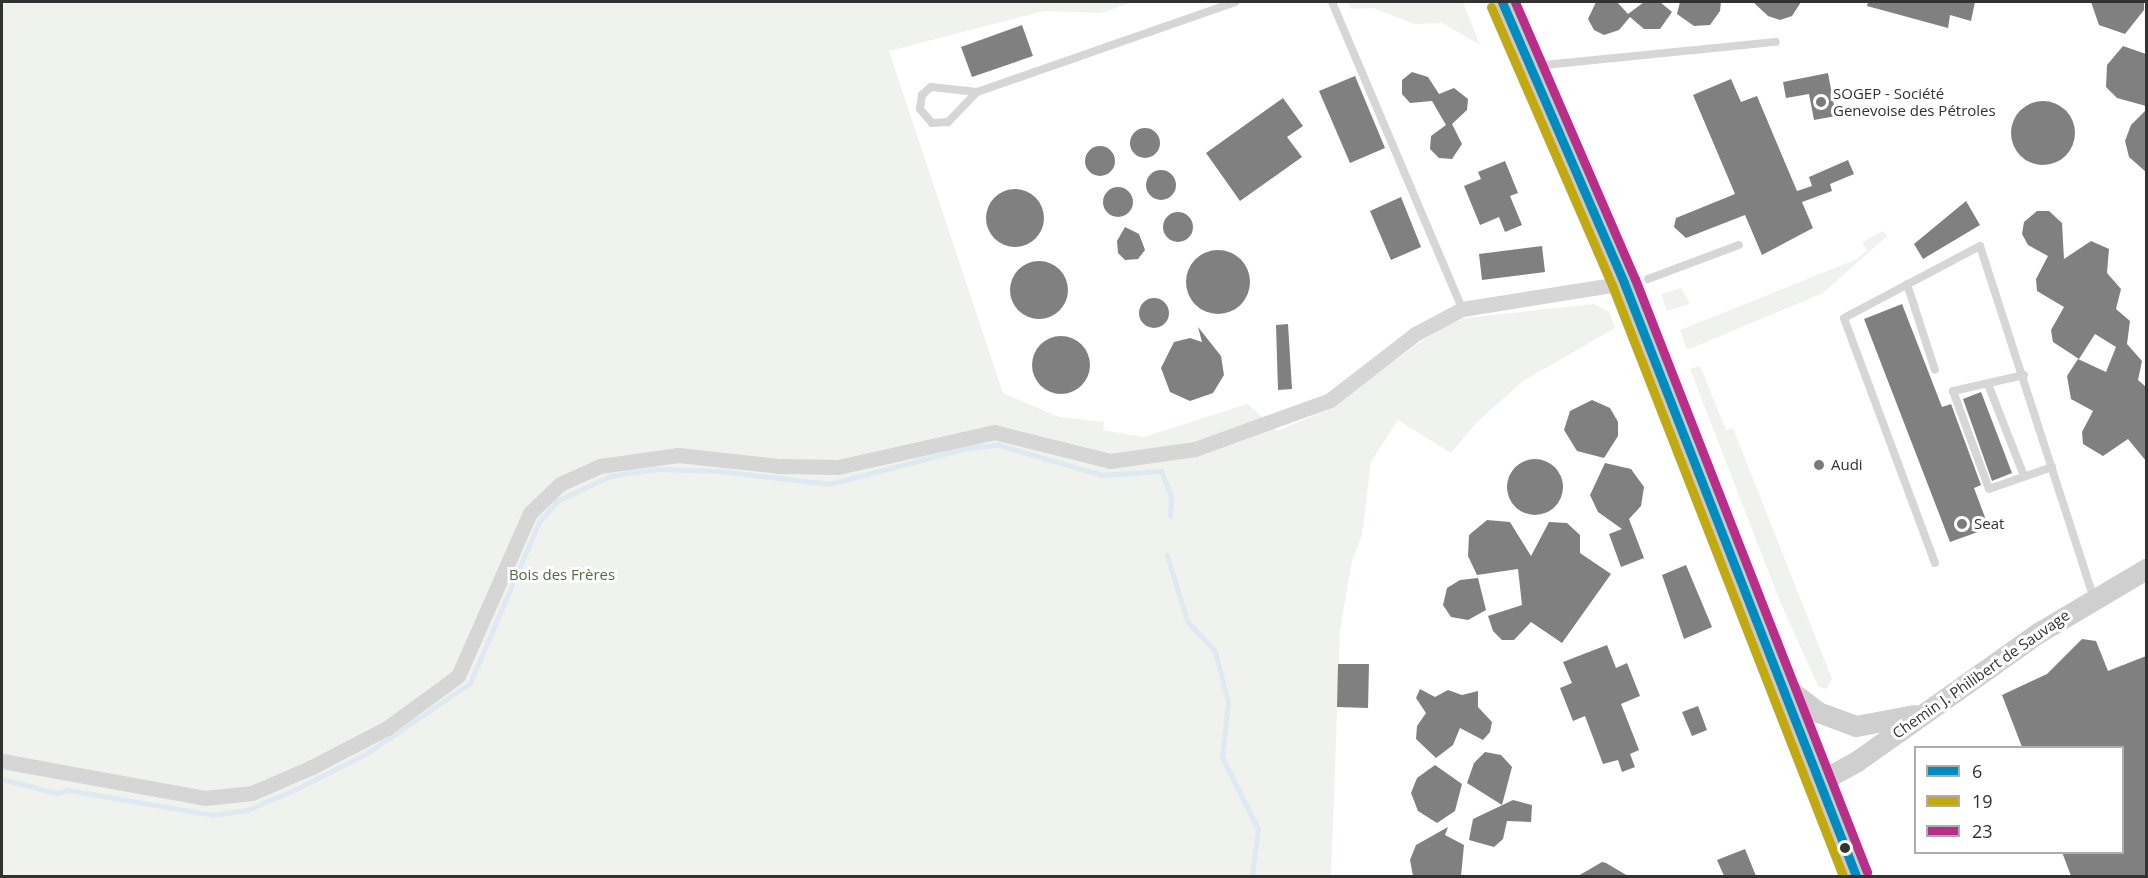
<!DOCTYPE html>
<html>
<head>
<meta charset="utf-8">
<style>
  body { margin:0 }
  #map { position:relative; width:2148px; height:878px; overflow:hidden; background:#fff; font-family:"Open Sans",sans-serif }
  div>[style] { position:absolute }
  [style*='--x'] { left:calc(var(--x)*1px); top:calc(var(--y)*1px); width:calc(var(--w)*1px); rotate:calc(var(--a)*1deg) }
  .green>* { inset:0; background:#f0f3ed }
  .stream>* { height:5px; margin:-2.5px; padding:0 2.5px; transform-origin:2.5px; border-radius:2.5px; background:#dee9f1 }
  .building>* { inset:0; background:#808080 }
  .round { border-radius:50% }
  .lane>* { height:8px; margin:-4px; padding:0 4px; transform-origin:4px; border-radius:4px; background:#d6d6d6 }
  .street>* { height:15px; margin:-7.5px; padding:0 7.5px; transform-origin:7.5px; border-radius:7.5px; background:#d6d6d6 }
  .secondary>* { height:21px; margin:-10.5px; padding:0 10.5px; transform-origin:10.5px; border-radius:10.5px; background:#cfcfcf }
  .primary>* { height:22px; margin:-11px; padding:0 11px; transform-origin:11px; border-radius:11px; background:#c9c9c9 }
  .bus-1>* { height:9px; margin:-4.5px; padding:0 4.5px; transform-origin:4.5px; border-radius:4.5px; background:#008cbe }
  .bus-2>* { height:9px; margin:-4.5px; padding:0 4.5px; transform-origin:4.5px; border-radius:4.5px; background:#c2a90f }
  .bus-3>* { height:9px; margin:-4.5px; padding:0 4.5px; transform-origin:4.5px; border-radius:4.5px; background:#b82f89 }
  .dots>* { width:16px; height:16px; translate:-50% -50%; box-sizing:border-box; border:3px solid #fff; border-radius:50% }
  span { translate:-50% -50%; white-space:nowrap; text-align:center; line-height:1.15; -webkit-text-stroke:6px #fff; paint-order:stroke }
  .poi-label { font-size:15px; color:#323232 }
  .left { translate:0 -50%; text-align:left }
  .park-label { font-size:15px; color:#536b42 }
  .street-label { font-size:15px; color:#323232 }
  .frame { position:absolute; inset:0; border:3px solid #323232; pointer-events:none }
  .legend { position:absolute; left:1914px; top:746px; width:210px; height:108px; box-sizing:border-box; background:#fff; border:2px solid #adadad; margin:0; padding:8px 10px; list-style:none; font-size:18px; color:#323232 }
  .legend li { display:flex; align-items:center; gap:12px; height:30px }
  .legend b { width:30px; border:2px solid #adadad }
</style>
</head>
<body>
<div id="map">
  <div class="green">
    <div style="clip-path:polygon(2px 2px,1134px 2px,1101px 13px,1044px 11px,889px 51px,1003px 393px,1059px 417px,1104px 422px,1103px 430px,1143px 437px,1248px 404px,1277px 431px,1327px 410px,1437px 330px,1465px 318px,1594px 304px,1609px 312px,1615px 328px,1523px 381px,1478px 421px,1451px 453px,1398px 420px,1371px 462px,1362px 535px,1352px 561px,1340px 630px,1331px 876px,2px 876px)"></div>
    <div style="clip-path:polygon(1347px 2px,1463px 2px,1480px 45px,1442px 23px,1414px 24px,1373px 8px,1351px 9px)"></div>
    <div style="clip-path:polygon(1883px 231px,1887px 236px,1823px 293px,1687px 350px,1680px 330px,1857px 259px,1867px 250px,1862px 242px)"></div>
    <div style="clip-path:polygon(1681px 288px,1690px 304px,1667px 311px,1661px 294px)"></div>
    <div style="clip-path:polygon(1700px 366px,1726px 430px,1733px 428px,1832px 679px,1826px 689px,1818px 686px,1779px 599px,1690px 369px)"></div>
  </div>
  <div class="stream">
    <div style="--x:1167;--y:555;--w:69;--a:73.1"></div>
    <div style="--x:1187;--y:621;--w:41;--a:47"></div>
    <div style="--x:1215;--y:651;--w:53;--a:75.7"></div>
    <div style="--x:1228;--y:702;--w:55;--a:96.2"></div>
    <div style="--x:1222;--y:757;--w:80;--a:63.4"></div>
    <div style="--x:1258;--y:829;--w:47;--a:97.3"></div>
    <div style="--x:2;--y:779;--w:56;--a:14.5"></div>
    <div style="--x:56;--y:793;--w:12;--a:-14"></div>
    <div style="--x:68;--y:790;--w:146;--a:9.8"></div>
    <div style="--x:212;--y:815;--w:35;--a:-8"></div>
    <div style="--x:247;--y:810;--w:56;--a:-23.3"></div>
    <div style="--x:298;--y:788;--w:77;--a:-26.9"></div>
    <div style="--x:367;--y:753;--w:125;--a:-34.2"></div>
    <div style="--x:470;--y:683;--w:175;--a:-66.8"></div>
    <div style="--x:539;--y:522;--w:28;--a:-49"></div>
    <div style="--x:557;--y:501;--w:59;--a:-25.3"></div>
    <div style="--x:610;--y:476;--w:46;--a:-8.8"></div>
    <div style="--x:655;--y:469;--w:64;--a:1.8"></div>
    <div style="--x:719;--y:471;--w:111;--a:6.7"></div>
    <div style="--x:829;--y:484;--w:144;--a:-14.5"></div>
    <div style="--x:968;--y:448;--w:31;--a:-6"></div>
    <div style="--x:999;--y:445;--w:107;--a:16.2"></div>
    <div style="--x:1102;--y:475;--w:59;--a:-3.9"></div>
    <div style="--x:1161;--y:471;--w:27;--a:68"></div>
    <div style="--x:1171;--y:496;--w:20;--a:93"></div>
  </div>
  <div class="building">
    <div style="clip-path:polygon(1596px 2px,1617px 2px,1628px 14px,1644px 2px,1660px 2px,1672px 12px,1660px 29px,1644px 29px,1630px 17px,1619px 30px,1604px 35px,1594px 30px,1588px 19px)"></div>
    <div style="clip-path:polygon(1680px 2px,1721px 2px,1720px 11px,1710px 25px,1694px 26px,1677px 14px)"></div>
    <div style="clip-path:polygon(1753px 2px,1801px 2px,1792px 16px,1780px 20px,1768px 16px)"></div>
    <div style="clip-path:polygon(1868px 2px,1975px 2px,1971px 21px,1950px 15px,1948px 28px,1867px 6px)"></div>
    <div style="clip-path:polygon(2091px 2px,2144px 2px,2144px 10px,2125px 34px,2099px 25px)"></div>
    <div style="clip-path:polygon(1022px 25px,1033px 56px,972px 77px,961px 47px)"></div>
    <div style="clip-path:polygon(2123px 46px,2146px 54px,2146px 106px,2117px 98px,2106px 87px,2107px 65px)"></div>
    <div style="clip-path:polygon(1412px 72px,1428px 77px,1439px 94px,1454px 88px,1468px 99px,1467px 110px,1452px 124px,1462px 144px,1452px 159px,1439px 158px,1430px 149px,1431px 136px,1446px 125px,1432px 101px,1410px 103px,1402px 94px,1402px 80px)"></div>
    <div style="clip-path:polygon(1828px 73px,1836px 116px,1814px 120px,1809px 94px,1786px 98px,1783px 82px)"></div>
    <div style="clip-path:polygon(1355px 76px,1385px 148px,1350px 163px,1319px 91px)"></div>
    <div style="clip-path:polygon(1731px 79px,1741px 102px,1757px 96px,1797px 191px,1812px 186px,1809px 177px,1848px 160px,1854px 174px,1830px 184px,1832px 191px,1802px 202px,1813px 228px,1762px 255px,1745px 215px,1686px 238px,1674px 227px,1676px 218px,1735px 194px,1693px 95px)"></div>
    <div style="clip-path:polygon(1283px 98px,1303px 126px,1287px 137px,1302px 157px,1240px 201px,1206px 153px)"></div>
    <div class="round" style="left:2011px;top:101px;width:64px;height:64px"></div>
    <div style="clip-path:polygon(2146px 110px,2146px 172px,2129px 157px,2125px 141px,2131px 125px)"></div>
    <div class="round" style="left:1130px;top:128px;width:30px;height:30px"></div>
    <div class="round" style="left:1085px;top:146px;width:30px;height:30px"></div>
    <div style="clip-path:polygon(1505px 161px,1518px 193px,1510px 196px,1522px 225px,1505px 232px,1499px 217px,1480px 225px,1464px 186px,1481px 179px,1478px 172px)"></div>
    <div class="round" style="left:1146px;top:170px;width:30px;height:30px"></div>
    <div class="round" style="left:1103px;top:187px;width:30px;height:30px"></div>
    <div class="round" style="left:986px;top:189px;width:58px;height:58px"></div>
    <div style="clip-path:polygon(1401px 197px,1421px 247px,1391px 260px,1370px 211px)"></div>
    <div style="clip-path:polygon(1966px 201px,1980px 225px,1923px 259px,1914px 244px)"></div>
    <div style="clip-path:polygon(2037px 211px,2049px 211px,2062px 223px,2064px 259px,2091px 241px,2109px 249px,2107px 273px,2121px 289px,2116px 309px,2130px 321px,2127px 344px,2142px 361px,2138px 380px,2146px 387px,2146px 461px,2128px 439px,2103px 456px,2083px 444px,2082px 432px,2093px 411px,2071px 399px,2067px 376px,2078px 359px,2106px 372px,2116px 347px,2095px 334px,2079px 359px,2053px 342px,2051px 330px,2064px 307px,2037px 291px,2036px 279px,2048px 256px,2028px 245px,2022px 234px,2024px 222px)"></div>
    <div class="round" style="left:1163px;top:212px;width:30px;height:30px"></div>
    <div style="clip-path:polygon(1125px 227px,1139px 234px,1145px 250px,1138px 259px,1125px 260px,1118px 253px,1117px 241px)"></div>
    <div style="clip-path:polygon(1542px 246px,1545px 272px,1482px 280px,1479px 254px)"></div>
    <div class="round" style="left:1186px;top:250px;width:64px;height:64px"></div>
    <div class="round" style="left:1010px;top:261px;width:58px;height:58px"></div>
    <div class="round" style="left:1139px;top:298px;width:30px;height:30px"></div>
    <div style="clip-path:polygon(1902px 304px,1942px 407px,1951px 404px,1981px 485px,1974px 488px,1989px 528px,1950px 542px,1864px 319px)"></div>
    <div style="clip-path:polygon(1288px 324px,1292px 389px,1278px 390px,1276px 325px)"></div>
    <div style="clip-path:polygon(1198px 327px,1221px 356px,1224px 375px,1213px 393px,1190px 401px,1170px 392px,1161px 368px,1174px 342px,1190px 338px,1202px 342px)"></div>
    <div class="round" style="left:1032px;top:336px;width:58px;height:58px"></div>
    <div style="clip-path:polygon(1981px 392px,2012px 473px,1992px 481px,1963px 399px)"></div>
    <div style="clip-path:polygon(1592px 400px,1610px 408px,1618px 422px,1618px 436px,1604px 458px,1577px 451px,1564px 430px,1570px 411px)"></div>
    <div class="round" style="left:1507px;top:459px;width:56px;height:56px"></div>
    <div style="clip-path:polygon(1605px 463px,1631px 469px,1644px 487px,1641px 506px,1629px 519px,1644px 558px,1621px 567px,1609px 534px,1622px 529px,1598px 512px,1590px 495px)"></div>
    <div style="clip-path:polygon(1487px 520px,1510px 522px,1531px 556px,1549px 522px,1567px 523px,1580px 535px,1580px 553px,1611px 574px,1562px 643px,1531px 622px,1514px 640px,1502px 640px,1493px 631px,1488px 616px,1522px 605px,1518px 569px,1477px 575px,1468px 556px,1469px 535px)"></div>
    <div style="clip-path:polygon(1686px 565px,1712px 627px,1684px 639px,1662px 575px)"></div>
    <div style="clip-path:polygon(1478px 578px,1486px 610px,1468px 620px,1451px 617px,1443px 605px,1447px 588px,1460px 580px)"></div>
    <div style="clip-path:polygon(2082px 639px,2096px 641px,2108px 671px,2146px 656px,2146px 876px,2071px 876px,2062px 852px,2122px 852px,2122px 747px,2022px 747px,2002px 695px,2047px 674px)"></div>
    <div style="clip-path:polygon(1607px 645px,1616px 668px,1627px 663px,1640px 696px,1621px 704px,1639px 750px,1630px 754px,1635px 767px,1622px 772px,1618px 760px,1603px 764px,1585px 716px,1573px 721px,1560px 688px,1572px 683px,1563px 662px)"></div>
    <div style="clip-path:polygon(1338px 664px,1369px 664px,1368px 708px,1337px 707px)"></div>
    <div style="clip-path:polygon(1420px 689px,1435px 697px,1448px 690px,1462px 695px,1478px 691px,1478px 707px,1492px 722px,1490px 732px,1483px 740px,1460px 728px,1453px 745px,1436px 758px,1416px 739px,1417px 726px,1426px 713px,1416px 698px)"></div>
    <div style="clip-path:polygon(1698px 706px,1707px 730px,1692px 736px,1682px 712px)"></div>
    <div style="clip-path:polygon(1485px 752px,1501px 755px,1512px 767px,1502px 805px,1467px 783px,1474px 763px)"></div>
    <div style="clip-path:polygon(1435px 765px,1462px 784px,1455px 811px,1437px 823px,1418px 811px,1411px 793px,1417px 778px)"></div>
    <div style="clip-path:polygon(1513px 800px,1532px 805px,1531px 822px,1507px 821px,1503px 839px,1494px 847px,1469px 840px,1473px 819px)"></div>
    <div style="clip-path:polygon(1448px 827px,1445px 835px,1464px 845px,1461px 876px,1413px 876px,1410px 860px,1416px 845px)"></div>
    <div style="clip-path:polygon(1745px 849px,1756px 876px,1724px 876px,1717px 860px)"></div>
    <div style="clip-path:polygon(1602px 862px,1606px 863px,1628px 876px,1578px 876px)"></div>
  </div>
  <div class="lane">
    <div style="--x:1332;--y:2;--w:333;--a:67"></div>
    <div style="--x:1534;--y:66;--w:243;--a:-5.7"></div>
    <div style="--x:977;--y:92;--w:42;--a:134"></div>
    <div style="--x:948;--y:122;--w:16;--a:176"></div>
    <div style="--x:932;--y:123;--w:18;--a:-131"></div>
    <div style="--x:920;--y:109;--w:14;--a:-82"></div>
    <div style="--x:922;--y:95;--w:12;--a:-42"></div>
    <div style="--x:931;--y:87;--w:46;--a:6.2"></div>
    <div style="--x:977;--y:92;--w:273;--a:-19.2"></div>
    <div style="--x:1648;--y:279;--w:97;--a:-20.5"></div>
    <div style="--x:1907;--y:284;--w:90;--a:72"></div>
    <div style="--x:2024;--y:375;--w:73;--a:167.3"></div>
    <div style="--x:1953;--y:391;--w:104;--a:69.8"></div>
    <div style="--x:1989;--y:489;--w:67;--a:-19.2"></div>
    <div style="--x:1988;--y:384;--w:99;--a:68.6"></div>
    <div style="--x:1935;--y:563;--w:261;--a:-110.4"></div>
    <div style="--x:1844;--y:318;--w:154;--a:-27.9"></div>
    <div style="--x:1980;--y:246;--w:371;--a:72.1"></div>
  </div>
  <div class="street">
    <div style="--x:2;--y:761;--w:206;--a:10.3"></div>
    <div style="--x:205;--y:798;--w:47;--a:-6.1"></div>
    <div style="--x:252;--y:793;--w:65;--a:-23.4"></div>
    <div style="--x:312;--y:767;--w:85;--a:-27.5"></div>
    <div style="--x:387;--y:728;--w:88;--a:-36.2"></div>
    <div style="--x:458;--y:676;--w:178;--a:-66.2"></div>
    <div style="--x:530;--y:513;--w:42;--a:-44"></div>
    <div style="--x:560;--y:484;--w:44;--a:-24.2"></div>
    <div style="--x:600;--y:466;--w:79;--a:-8"></div>
    <div style="--x:678;--y:455;--w:103;--a:6.2"></div>
    <div style="--x:780;--y:466;--w:58;--a:1"></div>
    <div style="--x:838;--y:467;--w:160;--a:-12.6"></div>
    <div style="--x:994;--y:432;--w:120;--a:14"></div>
    <div style="--x:1110;--y:461;--w:86;--a:-8"></div>
    <div style="--x:1195;--y:449;--w:144;--a:-19.9"></div>
    <div style="--x:1330;--y:400;--w:108;--a:-37.8"></div>
    <div style="--x:1415;--y:334;--w:53;--a:-28"></div>
    <div style="--x:1462;--y:309;--w:164;--a:-9.1"></div>
  </div>
  <div class="secondary">
    <div style="--x:1780;--y:683;--w:48;--a:37.3"></div>
    <div style="--x:1818;--y:712;--w:40;--a:20.2"></div>
    <div style="--x:1856;--y:726;--w:59;--a:-10.7"></div>
    <div style="--x:1819;--y:782;--w:43;--a:-28.9"></div>
    <div style="--x:1857;--y:761;--w:222;--a:-35.3"></div>
    <div style="--x:2038;--y:633;--w:126;--a:-30.7"></div>
  </div>
  <div class="primary">
    <div style="--x:1502;--y:2;--w:306;--a:66.5"></div>
    <div style="--x:1624;--y:283;--w:637;--a:68.63"></div>
  </div>
  <div class="bus-1">
    <div style="--x:1502;--y:2;--w:306;--a:66.5"></div>
    <div style="--x:1624;--y:283;--w:637;--a:68.63"></div>
  </div>
  <div class="bus-2">
    <div style="--x:1491;--y:7;--w:306;--a:66.5"></div>
    <div style="--x:1613;--y:288;--w:631;--a:68.64"></div>
  </div>
  <div class="bus-3">
    <div style="--x:1515;--y:2;--w:302;--a:66.6"></div>
    <div style="--x:1635;--y:279;--w:637;--a:68.63"></div>
  </div>
  <div class="dots">
    <div style="left:1821px;top:102px;background:#7a7a7a"></div>
    <div style="left:1819px;top:465px;background:#7a7a7a"></div>
    <div style="left:1962px;top:524px;background:#7a7a7a"></div>
    <div style="left:1845px;top:848px;background:#323232"></div>
  </div>
  <div class="poi-label">
    <span class="left" style="left:1833px;top:102px">SOGEP - Société<br>Genevoise des Pétroles</span>
    <span class="left" style="left:1831px;top:465px">Audi</span>
    <span class="left" style="left:1974px;top:524px">Seat</span>
  </div>
  <div class="park-label">
    <span style="left:562px;top:575px">Bois des Frères</span>
  </div>
  <div class="street-label">
    <span style="left:1981px;top:674px;rotate:-35deg">Chemin J. Philibert de Sauvage</span>
  </div>
  <div class="frame"></div>
  <ul class="legend">
  <li><b style="height:8px;background:#008cbe"></b>6</li>
  <li><b style="height:8px;background:#c2a90f"></b>19</li>
  <li><b style="height:8px;background:#b82f89"></b>23</li>
  </ul>
</div>
</body>
</html>
